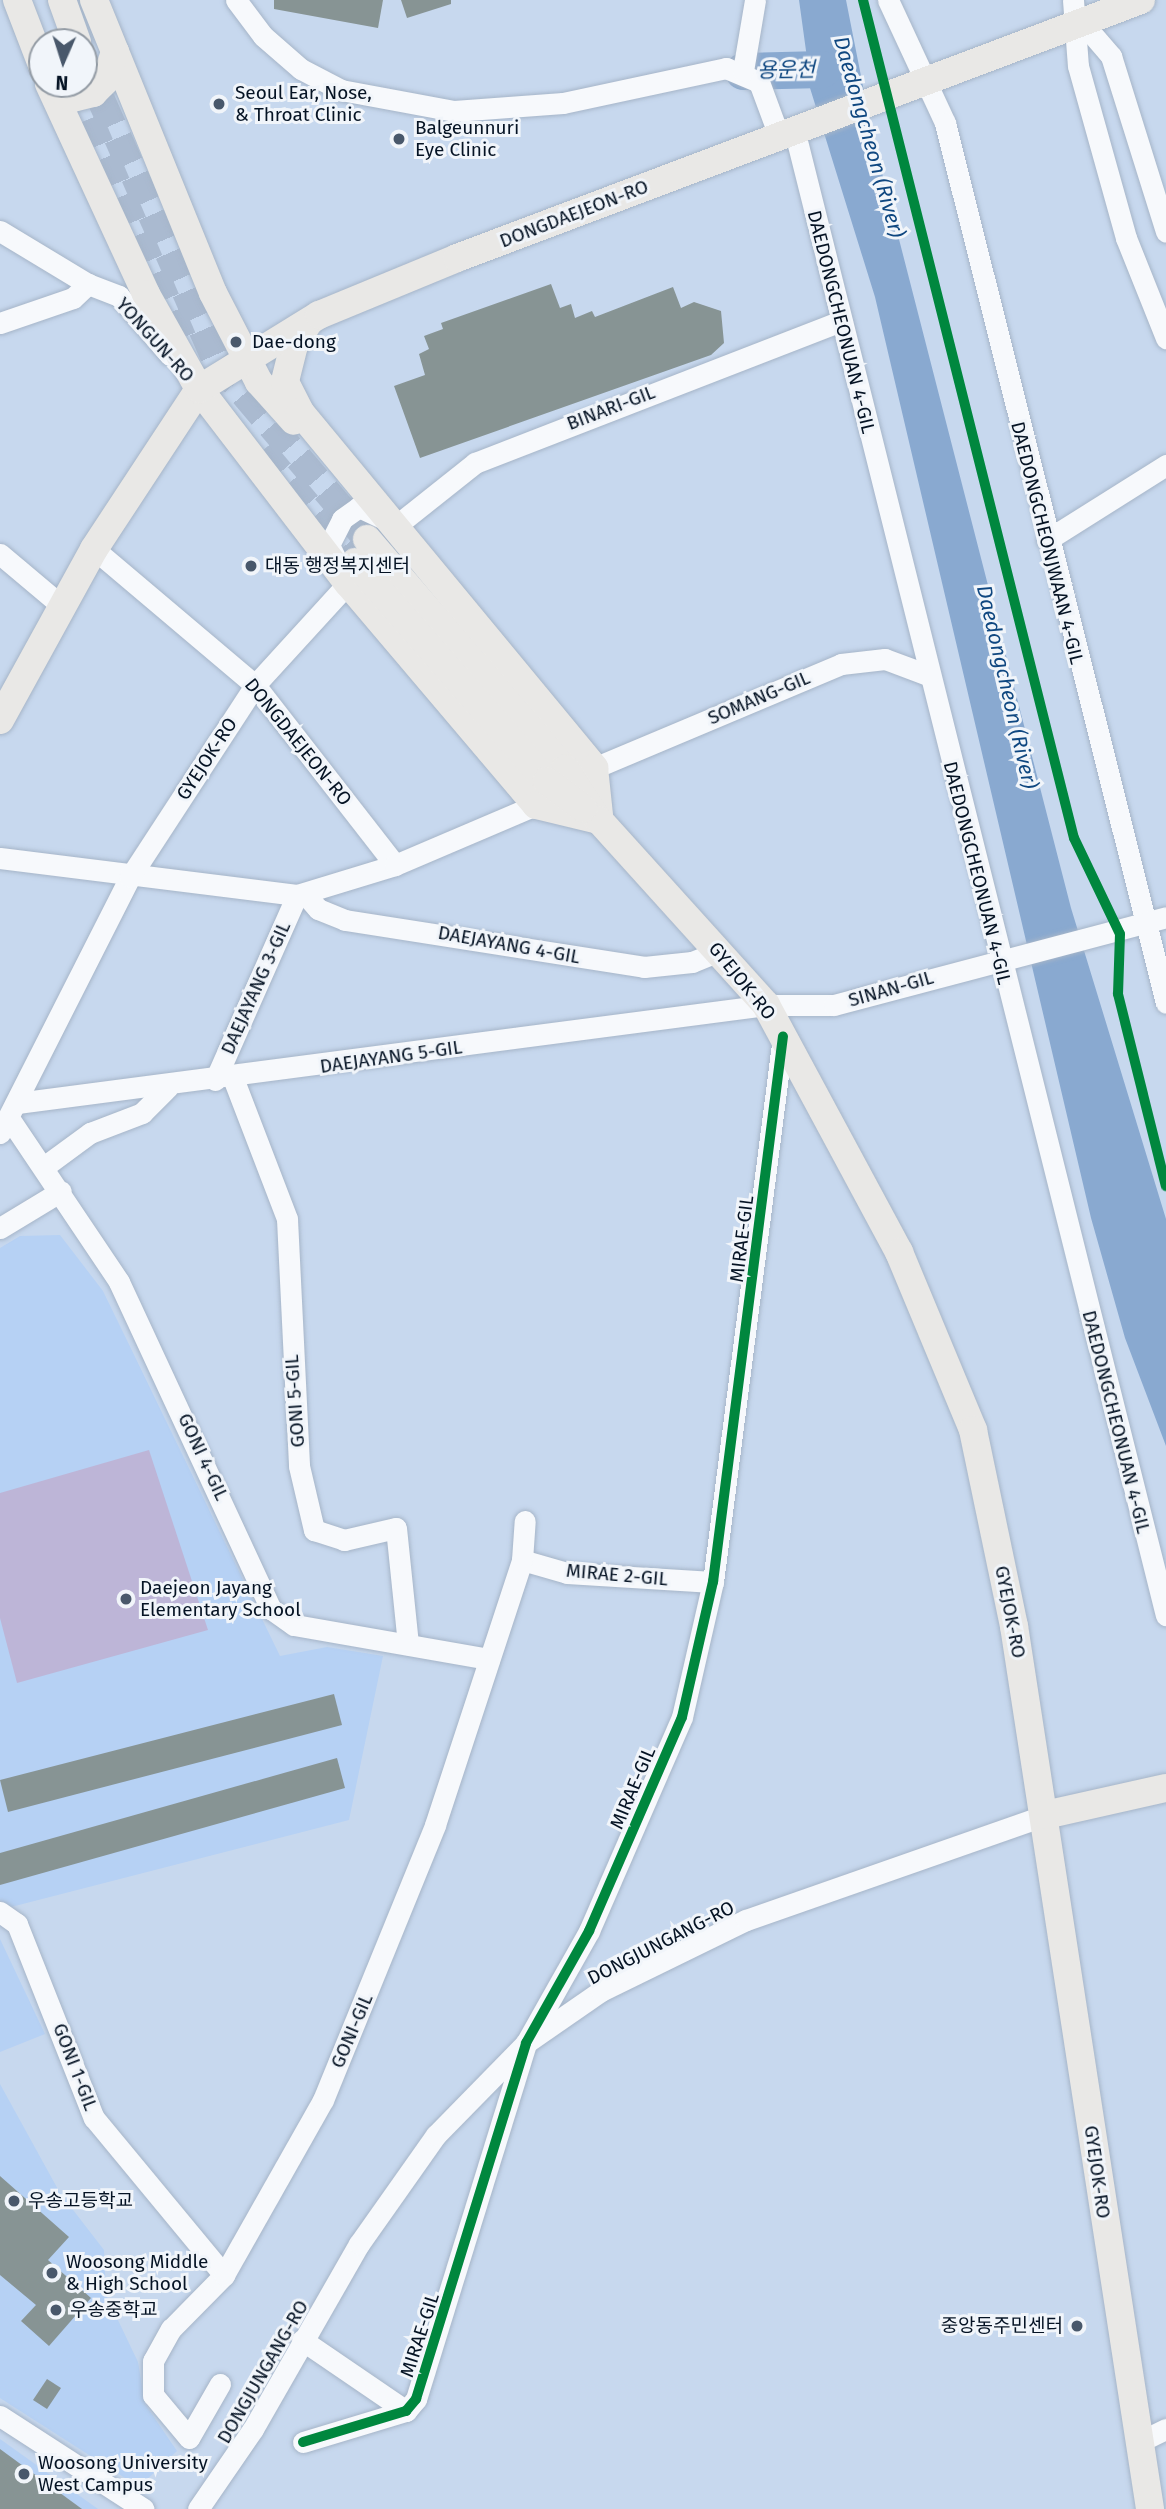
<!DOCTYPE html>
<html>
<head>
<meta charset="utf-8">
<style>
  body { margin:0 }
  #map { position:relative; width:1166px; height:2509px; overflow:hidden; background:#c7d8ee; font-family:"Fira Sans","Noto Sans KR",sans-serif }
  div>[style] { position:absolute }
  [style*='--x'] { left:calc(var(--x)*1px); top:calc(var(--y)*1px); width:calc(var(--w)*1px); rotate:calc(var(--a)*1deg) }
  .built>* { inset:0; background:#b6d1f4 }
  .green>* { inset:0; background:#bdb5d7 }
  .water>* { inset:0; background:#89a9d0 }
  .river>* { height:37px; margin:-18.5px; padding:0 18.5px; transform-origin:18.5px; border-radius:18.5px; background:#89a9d0 }
  .building>* { inset:0; background:#879494 }
  .major-tunnel>* { height:28px; margin-top:-14px; transform-origin:0; background:repeating-linear-gradient(90deg,#aabad0 0 28px,transparent 0 42px) }
  .roads { filter:drop-shadow(0 0 2px #a6b5c8) drop-shadow(0 0 2px #a6b5c8) }
  .minor>* { height:21px; margin:-10.5px; padding:0 10.5px; transform-origin:10.5px; border-radius:10.5px; background:#f7f9fc }
  .major>* { height:28px; margin:-14px; padding:0 14px; transform-origin:14px; border-radius:14px; background:#e9e8e6 }
  .cycleway>* { height:10px; margin:-5px; padding:0 5px; transform-origin:5px; border-radius:5px; background:#00873e }
  .dots>* { width:19px; height:19px; translate:-50% -50%; box-sizing:border-box; border:4px solid #f1f5fa; border-radius:50% }
  span { translate:-50% -50%; white-space:nowrap; text-align:center; line-height:1.15; -webkit-text-stroke:6px #f1f5fa; paint-order:stroke }
  .poi-label { font-size:19px; color:#051324 }
  .left { translate:0 -50%; text-align:left }
  .right { translate:-100% -50%; text-align:right }
  .street-label { font-size:19px; color:#051324 }
  .water-label { font-size:21px; color:#0f4780; font-style:italic }
  .north { position:absolute; left:28px; top:28px; width:70px; height:70px; box-sizing:border-box; background:#f1f5fa; border:2px solid #939ba4; border-radius:50%; rotate:183deg; font-size:19px; font-weight:700; line-height:28px; text-align:center; color:#051324 }
  .north::after { content:''; display:block; margin:auto; width:24px; height:32px; background:#49586b; clip-path:polygon(50% 0,100% 100%,50% 72%,0 100%) }
</style>
</head>
<body>
<div id="map">
  <div class="built">
    <div style="clip-path:polygon(60px 1235px,103px 1291px,280px 1656px,327px 1647px,383px 1656px,349px 1820px,11px 1907px,0 1900px,0 1248px,20px 1236px)"></div>
    <div style="clip-path:polygon(0 1939px,45px 2034px,0 2052px)"></div>
    <div style="clip-path:polygon(0 2084px,60px 2193px,104px 2250px,106px 2295px,138px 2362px,145px 2404px,177px 2451px,139px 2487px,0 2398px)"></div>
    <div style="clip-path:polygon(0 2439px,98px 2509px,0 2509px)"></div>
  </div>
  <div class="green">
    <div style="clip-path:polygon(149px 1450px,208px 1630px,17px 1683px,0 1618px,0 1493px)"></div>
  </div>
  <div class="water">
    <div style="clip-path:polygon(799px 0,846px 0,874px 142px,1071px 908px,1166px 1219px,1166px 1446px,1125px 1338px,1091px 1218px,875px 297px,810px 88px,780px 88px,768px 56px,807px 58px)"></div>
  </div>
  <div class="river">
    <div style="--x:743;--y:71;--w:79;--a:-1.5"></div>
  </div>
  <div class="building">
    <div style="clip-path:polygon(274px 0,383px 0,378px 28px,274px 9px)"></div>
    <div style="clip-path:polygon(401px 0,451px 0,451px 4px,407px 18px)"></div>
    <div style="clip-path:polygon(551px 284px,560px 308px,571px 304px,575px 318px,592px 311px,595px 317px,673px 287px,681px 308px,694px 302px,721px 311px,724px 343px,711px 355px,420px 458px,394px 386px,425px 375px,419px 354px,429px 349px,424px 336px,443px 329px,441px 323px)"></div>
    <div style="clip-path:polygon(334px 1694px,342px 1725px,8px 1812px,0 1780px)"></div>
    <div style="clip-path:polygon(337px 1758px,345px 1788px,0 1885px,0 1853px)"></div>
    <div style="clip-path:polygon(0 2176px,69px 2237px,48px 2260px,91px 2298px,49px 2346px,21px 2321px,36px 2305px,0 2275px)"></div>
    <div style="clip-path:polygon(47px 2379px,61px 2388px,47px 2409px,33px 2400px)"></div>
    <div style="clip-path:polygon(0 2449px,82px 2509px,0 2509px)"></div>
  </div>
  <div class="major-tunnel">
    <div style="--x:84;--y:61;--w:329;--a:66.2"></div>
    <div style="--x:217;--y:362;--w:232;--a:49.7"></div>
    <div style="--x:67;--y:84;--w:41;--a:57.8"></div>
    <div style="--x:89;--y:119;--w:239;--a:66.9"></div>
    <div style="--x:262;--y:451;--w:145;--a:50"></div>
  </div>
  <div class="roads">
    <div class="minor">
      <div style="--x:236;--y:0;--w:45;--a:53.1"></div>
      <div style="--x:263;--y:36;--w:50;--a:41"></div>
      <div style="--x:301;--y:69;--w:45;--a:27.7"></div>
      <div style="--x:341;--y:90;--w:115;--a:10.5"></div>
      <div style="--x:454;--y:111;--w:109;--a:-4.2"></div>
      <div style="--x:563;--y:103;--w:167;--a:-12.1"></div>
      <div style="--x:726;--y:68;--w:36;--a:23"></div>
      <div style="--x:759;--y:82;--w:58;--a:69.7"></div>
      <div style="--x:888;--y:0;--w:136;--a:65.1"></div>
      <div style="--x:945;--y:123;--w:907;--a:75.9"></div>
      <div style="--x:1073;--y:0;--w:66;--a:85.7"></div>
      <div style="--x:1078;--y:66;--w:179;--a:74.4"></div>
      <div style="--x:1126;--y:238;--w:108;--a:68.2"></div>
      <div style="--x:1080;--y:20;--w:48;--a:49.3"></div>
      <div style="--x:1111;--y:56;--w:184;--a:72.6"></div>
      <div style="--x:743;--y:71;--w:72;--a:-80.4"></div>
      <div style="--x:794;--y:129;--w:1532;--a:75.95"></div>
      <div style="--x:0;--y:231;--w:103;--a:31.1"></div>
      <div style="--x:88;--y:284;--w:33;--a:21"></div>
      <div style="--x:119;--y:296;--w:78;--a:49.2"></div>
      <div style="--x:0;--y:323;--w:77;--a:-18.9"></div>
      <div style="--x:73;--y:298;--w:21;--a:-43"></div>
      <div style="--x:1047;--y:540;--w:141;--a:-32.2"></div>
      <div style="--x:94;--y:549;--w:211;--a:40.2"></div>
      <div style="--x:255;--y:685;--w:228;--a:52.1"></div>
      <div style="--x:0;--y:554;--w:82;--a:40.1"></div>
      <div style="--x:594;--y:768;--w:268;--a:-22.8"></div>
      <div style="--x:841;--y:664;--w:44;--a:-6.5"></div>
      <div style="--x:885;--y:659;--w:46;--a:20.4"></div>
      <div style="--x:0;--y:858;--w:299;--a:7.1"></div>
      <div style="--x:297;--y:895;--w:102;--a:-17"></div>
      <div style="--x:395;--y:865;--w:153;--a:-23.1"></div>
      <div style="--x:305;--y:894;--w:20;--a:49"></div>
      <div style="--x:318;--y:909;--w:29;--a:22"></div>
      <div style="--x:345;--y:920;--w:303;--a:8.9"></div>
      <div style="--x:644;--y:967;--w:48;--a:-5.9"></div>
      <div style="--x:692;--y:962;--w:29;--a:-22"></div>
      <div style="--x:233;--y:1078;--w:151;--a:69"></div>
      <div style="--x:287;--y:1219;--w:247;--a:87.2"></div>
      <div style="--x:299;--y:1466;--w:66;--a:76.8"></div>
      <div style="--x:314;--y:1530;--w:32;--a:18"></div>
      <div style="--x:344;--y:1540;--w:53;--a:-13"></div>
      <div style="--x:396;--y:1528;--w:117;--a:84.1"></div>
      <div style="--x:215;--y:1080;--w:202;--a:-66.1"></div>
      <div style="--x:17;--y:1103;--w:755;--a:-7.45"></div>
      <div style="--x:766;--y:1005;--w:68;--a:0"></div>
      <div style="--x:834;--y:1005;--w:343;--a:-14.8"></div>
      <div style="--x:9;--y:1118;--w:197;--a:56.1"></div>
      <div style="--x:119;--y:1282;--w:361;--a:65.1"></div>
      <div style="--x:271;--y:1609;--w:28;--a:35"></div>
      <div style="--x:294;--y:1625;--w:198;--a:9.9"></div>
      <div style="--x:0;--y:1133;--w:287;--a:-63.1"></div>
      <div style="--x:130;--y:877;--w:229;--a:-56.9"></div>
      <div style="--x:255;--y:685;--w:138;--a:-47.6"></div>
      <div style="--x:348;--y:583;--w:42;--a:-116.6"></div>
      <div style="--x:329;--y:545;--w:29;--a:-63"></div>
      <div style="--x:342;--y:519;--w:21;--a:-35"></div>
      <div style="--x:359;--y:507;--w:42;--a:25.3"></div>
      <div style="--x:397;--y:525;--w:100;--a:-38.5"></div>
      <div style="--x:475;--y:463;--w:393;--a:-21.2"></div>
      <div style="--x:45;--y:1166;--w:56;--a:-36.3"></div>
      <div style="--x:90;--y:1133;--w:56;--a:-21"></div>
      <div style="--x:142;--y:1113;--w:37;--a:-45"></div>
      <div style="--x:0;--y:1228;--w:71;--a:-31.2"></div>
      <div style="--x:522;--y:1560;--w:47;--a:16.1"></div>
      <div style="--x:567;--y:1573;--w:146;--a:3.5"></div>
      <div style="--x:0;--y:1912;--w:21;--a:35"></div>
      <div style="--x:17;--y:1924;--w:209;--a:68.4"></div>
      <div style="--x:94;--y:2118;--w:204;--a:50.4"></div>
      <div style="--x:302;--y:2340;--w:126;--a:34.3"></div>
      <div style="--x:220;--y:2384;--w:62;--a:119.9"></div>
      <div style="--x:189;--y:2438;--w:56;--a:-129.9"></div>
      <div style="--x:153;--y:2395;--w:34;--a:-90"></div>
      <div style="--x:153;--y:2361;--w:37;--a:-61"></div>
      <div style="--x:171;--y:2329;--w:76;--a:-45.5"></div>
      <div style="--x:224;--y:2275;--w:201;--a:-60.5"></div>
      <div style="--x:323;--y:2100;--w:297;--a:-67.8"></div>
      <div style="--x:435;--y:1825;--w:279;--a:-71.8"></div>
      <div style="--x:522;--y:1560;--w:39;--a:-86"></div>
      <div style="--x:0;--y:2416;--w:171;--a:32.9"></div>
      <div style="--x:303;--y:2442;--w:108;--a:-16.8"></div>
      <div style="--x:406;--y:2411;--w:16;--a:-50"></div>
      <div style="--x:416;--y:2399;--w:373;--a:-72.8"></div>
      <div style="--x:526;--y:2043;--w:129;--a:-60.6"></div>
      <div style="--x:589;--y:1931;--w:233;--a:-66.5"></div>
      <div style="--x:682;--y:1717;--w:139;--a:-77.1"></div>
      <div style="--x:713;--y:1582;--w:550;--a:-82.69"></div>
      <div style="--x:1137;--y:2443;--w:32;--a:-26"></div>
      <div style="--x:198;--y:2509;--w:97;--a:-55.5"></div>
      <div style="--x:253;--y:2429;--w:213;--a:-60.2"></div>
      <div style="--x:359;--y:2244;--w:133;--a:-54.8"></div>
      <div style="--x:436;--y:2135;--w:129;--a:-45.6"></div>
      <div style="--x:526;--y:2043;--w:91;--a:-34.7"></div>
      <div style="--x:601;--y:1991;--w:161;--a:-26.1"></div>
      <div style="--x:746;--y:1920;--w:317;--a:-19.3"></div>
    </div>
    <div class="major">
      <div style="--x:17;--y:0;--w:70;--a:69"></div>
      <div style="--x:62;--y:0;--w:45;--a:70.3"></div>
      <div style="--x:94;--y:0;--w:316;--a:67.9"></div>
      <div style="--x:213;--y:293;--w:100;--a:62.7"></div>
      <div style="--x:259;--y:382;--w:52;--a:48.1"></div>
      <div style="--x:49;--y:84;--w:231;--a:65.2"></div>
      <div style="--x:146;--y:294;--w:109;--a:60.8"></div>
      <div style="--x:199;--y:389;--w:245;--a:52.5"></div>
      <div style="--x:348;--y:583;--w:291;--a:49.7"></div>
      <div style="--x:536;--y:805;--w:65;--a:13.4"></div>
      <div style="--x:50;--y:84;--w:27;--a:31"></div>
      <div style="--x:73;--y:98;--w:21;--a:-14"></div>
      <div style="--x:93;--y:93;--w:17;--a:-45"></div>
      <div style="--x:105;--y:81;--w:31;--a:-71"></div>
      <div style="--x:308;--y:323;--w:26;--a:122"></div>
      <div style="--x:294;--y:345;--w:38;--a:104"></div>
      <div style="--x:285;--y:382;--w:34;--a:63"></div>
      <div style="--x:300;--y:412;--w:462;--a:50.4"></div>
      <div style="--x:594;--y:768;--w:47;--a:83.9"></div>
      <div style="--x:367;--y:539;--w:303;--a:49.3"></div>
      <div style="--x:565;--y:769;--w:61;--a:56.3"></div>
      <div style="--x:599;--y:820;--w:249;--a:47.9"></div>
      <div style="--x:766;--y:1005;--w:281;--a:61.7"></div>
      <div style="--x:899;--y:1252;--w:193;--a:67.4"></div>
      <div style="--x:973;--y:1430;--w:200;--a:78.2"></div>
      <div style="--x:1014;--y:1626;--w:893;--a:81.24"></div>
      <div style="--x:355;--y:562;--w:291;--a:48.8"></div>
      <div style="--x:547;--y:781;--w:45;--a:36.9"></div>
      <div style="--x:0;--y:720;--w:195;--a:-61.2"></div>
      <div style="--x:94;--y:549;--w:191;--a:-56.7"></div>
      <div style="--x:199;--y:389;--w:141;--a:-31.7"></div>
      <div style="--x:319;--y:315;--w:149;--a:-22.4"></div>
      <div style="--x:457;--y:258;--w:731;--a:-20.67"></div>
      <div style="--x:1045;--y:1815;--w:124;--a:-12.6"></div>
    </div>
  </div>
  <div class="cycleway">
    <div style="--x:863;--y:0;--w:864;--a:75.87"></div>
    <div style="--x:1074;--y:838;--w:106;--a:64.4"></div>
    <div style="--x:1120;--y:934;--w:60;--a:91.9"></div>
    <div style="--x:1118;--y:994;--w:198;--a:76"></div>
    <div style="--x:303;--y:2442;--w:108;--a:-16.8"></div>
    <div style="--x:406;--y:2411;--w:16;--a:-50"></div>
    <div style="--x:416;--y:2399;--w:373;--a:-72.8"></div>
    <div style="--x:526;--y:2043;--w:129;--a:-60.6"></div>
    <div style="--x:589;--y:1931;--w:233;--a:-66.5"></div>
    <div style="--x:682;--y:1717;--w:139;--a:-77.1"></div>
    <div style="--x:713;--y:1582;--w:550;--a:-82.69"></div>
  </div>
  <div class="dots">
    <div style="left:219px;top:104px;background:#49586b"></div>
    <div style="left:399px;top:139px;background:#49586b"></div>
    <div style="left:236px;top:342px;background:#49586b"></div>
    <div style="left:251px;top:566px;background:#49586b"></div>
    <div style="left:126px;top:1599px;background:#49586b"></div>
    <div style="left:14px;top:2201px;background:#49586b"></div>
    <div style="left:52px;top:2273px;background:#49586b"></div>
    <div style="left:56px;top:2310px;background:#49586b"></div>
    <div style="left:1077px;top:2326px;background:#49586b"></div>
    <div style="left:24px;top:2474px;background:#49586b"></div>
  </div>
  <div class="poi-label">
    <span class="left" style="left:235px;top:104px">Seoul Ear, Nose,<br>&amp; Throat Clinic</span>
    <span class="left" style="left:415px;top:139px">Balgeunnuri<br>Eye Clinic</span>
    <span class="left" style="left:252px;top:342px">Dae-dong</span>
    <span class="left" style="left:265px;top:566px">대동 행정복지센터</span>
    <span class="left" style="left:140px;top:1599px">Daejeon Jayang<br>Elementary School</span>
    <span class="left" style="left:28px;top:2201px">우송고등학교</span>
    <span class="left" style="left:66px;top:2273px">Woosong Middle<br>&amp; High School</span>
    <span class="left" style="left:70px;top:2310px">우송중학교</span>
    <span class="right" style="left:1063px;top:2326px">중앙동주민센터</span>
    <span class="left" style="left:38px;top:2474px">Woosong University<br>West Campus</span>
  </div>
  <div class="street-label">
    <span style="left:574px;top:214px;rotate:-21deg">DONGDAEJEON-RO</span>
    <span style="left:841px;top:322px;rotate:76deg">DAEDONGCHEONUAN 4-GIL</span>
    <span style="left:155px;top:340px;rotate:48deg">YONGUN-RO</span>
    <span style="left:611px;top:408px;rotate:-21deg">BINARI-GIL</span>
    <span style="left:1047px;top:543px;rotate:76deg">DAEDONGCHEONJWAAN 4-GIL</span>
    <span style="left:759px;top:698px;rotate:-23deg">SOMANG-GIL</span>
    <span style="left:298px;top:742px;rotate:51deg">DONGDAEJEON-RO</span>
    <span style="left:207px;top:759px;rotate:-57deg">GYEJOK-RO</span>
    <span style="left:977px;top:873px;rotate:76deg">DAEDONGCHEONUAN 4-GIL</span>
    <span style="left:509px;top:945px;rotate:10deg">DAEJAYANG 4-GIL</span>
    <span style="left:742px;top:981px;rotate:51deg">GYEJOK-RO</span>
    <span style="left:256px;top:988px;rotate:-66deg">DAEJAYANG 3-GIL</span>
    <span style="left:891px;top:989px;rotate:-16deg">SINAN-GIL</span>
    <span style="left:391px;top:1057px;rotate:-8deg">DAEJAYANG 5-GIL</span>
    <span style="left:742px;top:1239px;rotate:-83deg">MIRAE-GIL</span>
    <span style="left:295px;top:1401px;rotate:-94deg">GONI 5-GIL</span>
    <span style="left:1116px;top:1422px;rotate:76deg">DAEDONGCHEONUAN 4-GIL</span>
    <span style="left:203px;top:1457px;rotate:65deg">GONI 4-GIL</span>
    <span style="left:617px;top:1575px;rotate:5deg">MIRAE 2-GIL</span>
    <span style="left:1010px;top:1612px;rotate:79deg">GYEJOK-RO</span>
    <span style="left:633px;top:1788px;rotate:-67deg">MIRAE-GIL</span>
    <span style="left:661px;top:1943px;rotate:-27deg">DONGJUNGANG-RO</span>
    <span style="left:352px;top:2031px;rotate:-67deg">GONI-GIL</span>
    <span style="left:75px;top:2067px;rotate:69deg">GONI 1-GIL</span>
    <span style="left:1097px;top:2172px;rotate:82deg">GYEJOK-RO</span>
    <span style="left:420px;top:2335px;rotate:-72deg">MIRAE-GIL</span>
    <span style="left:263px;top:2372px;rotate:-60deg">DONGJUNGANG-RO</span>
  </div>
  <div class="water-label">
    <span style="left:786px;top:70px;rotate:-1deg">용운천</span>
    <span style="left:869px;top:137px;rotate:74deg">Daedongcheon (River)</span>
    <span style="left:1007px;top:687px;rotate:77deg">Daedongcheon (River)</span>
  </div>
  <div class="north">N</div>
</div>
</body>
</html>
